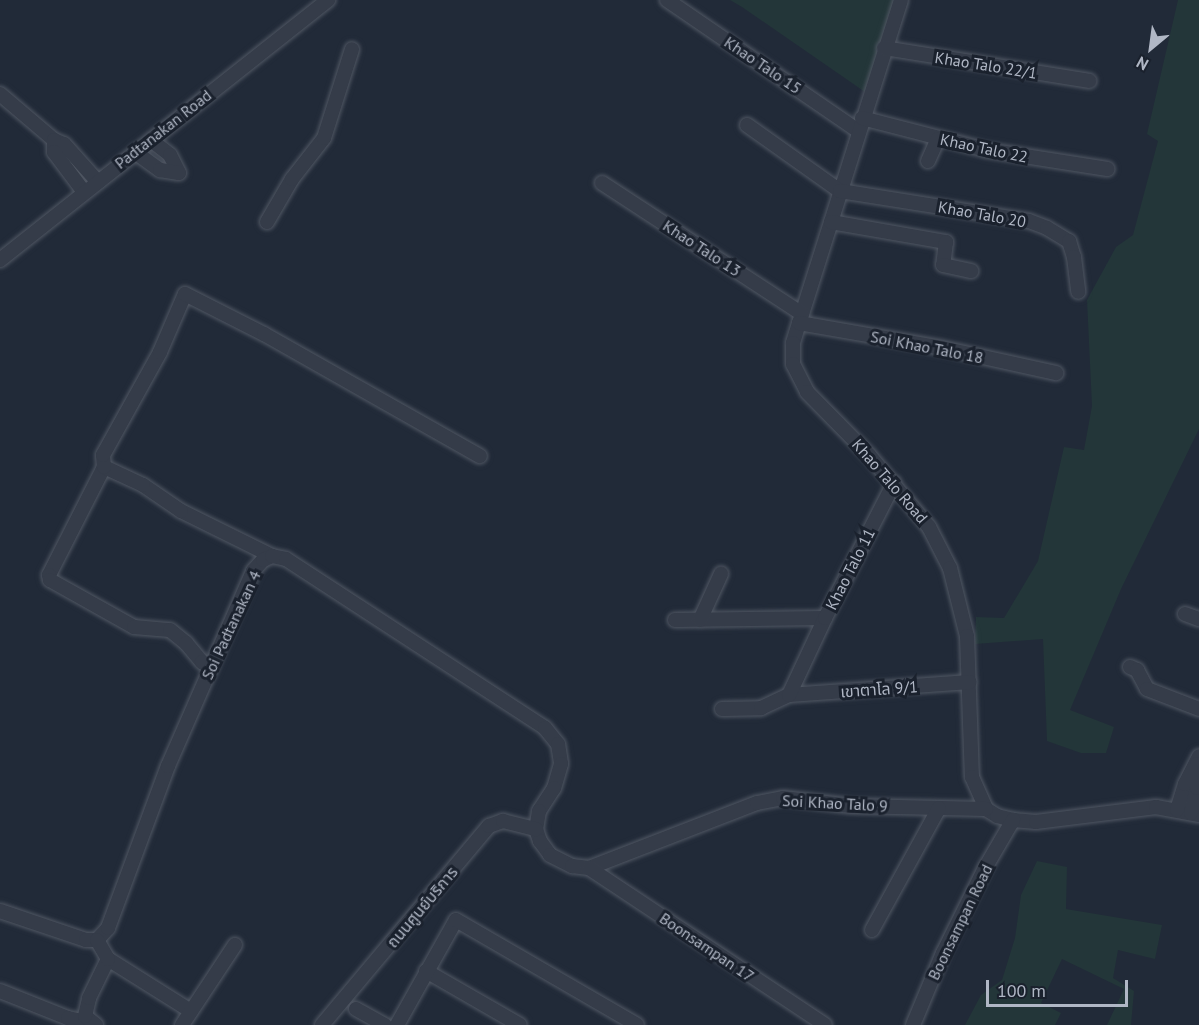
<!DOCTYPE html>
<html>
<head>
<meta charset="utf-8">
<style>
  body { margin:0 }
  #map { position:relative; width:1199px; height:1025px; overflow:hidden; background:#212a38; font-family:"PT Sans","Noto Sans Thai",sans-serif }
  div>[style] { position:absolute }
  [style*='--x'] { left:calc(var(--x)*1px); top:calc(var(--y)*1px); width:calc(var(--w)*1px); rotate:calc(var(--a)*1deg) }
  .green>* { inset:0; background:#233639 }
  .roads { filter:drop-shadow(0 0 2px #505763) drop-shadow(0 0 2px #505763) }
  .minor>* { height:14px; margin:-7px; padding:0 7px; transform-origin:7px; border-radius:7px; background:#353c49 }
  span { translate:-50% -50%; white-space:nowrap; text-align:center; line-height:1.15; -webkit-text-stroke:6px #1a212d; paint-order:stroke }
  .street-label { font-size:16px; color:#b0b7c5 }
  .north { position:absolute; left:1121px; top:18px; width:60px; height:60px; -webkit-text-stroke:4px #1a212d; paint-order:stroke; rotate:209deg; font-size:16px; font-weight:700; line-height:24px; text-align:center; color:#b0b7c5 }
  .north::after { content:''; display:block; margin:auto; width:21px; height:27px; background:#b0b7c5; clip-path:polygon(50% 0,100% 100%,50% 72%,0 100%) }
  .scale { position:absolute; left:986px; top:980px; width:142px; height:27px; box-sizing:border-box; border:3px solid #b0b7c5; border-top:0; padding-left:8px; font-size:18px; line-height:21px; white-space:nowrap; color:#b0b7c5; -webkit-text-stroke:4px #1a212d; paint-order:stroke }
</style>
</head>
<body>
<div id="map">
  <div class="green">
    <div style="clip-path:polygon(730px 0,894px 0,865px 92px,742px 7px)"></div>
    <div style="clip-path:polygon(1178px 0,1199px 0,1199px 429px,1121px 589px,1070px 710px,1114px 727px,1106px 753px,1081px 753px,1047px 741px,1043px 639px,975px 644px,976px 617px,1004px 618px,1038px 561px,1064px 447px,1084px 450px,1092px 406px,1087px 300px,1116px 247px,1133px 235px,1158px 141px,1147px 134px)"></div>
    <div style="clip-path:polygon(1037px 861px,1067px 867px,1066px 909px,1162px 925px,1155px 959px,1118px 950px,1113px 978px,1134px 991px,1131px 1025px,1107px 1025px,1124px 989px,1062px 959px,1041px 1003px,1061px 1013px,1055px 1025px,965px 1025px,981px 995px,1002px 980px,1015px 938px,1021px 895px)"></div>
  </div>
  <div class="roads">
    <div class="minor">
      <div style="--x:667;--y:0;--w:232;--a:34.4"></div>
      <div style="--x:901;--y:0;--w:339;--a:107.5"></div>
      <div style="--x:799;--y:323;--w:21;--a:107"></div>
      <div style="--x:793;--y:343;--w:21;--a:90"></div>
      <div style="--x:793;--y:364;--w:31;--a:63"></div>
      <div style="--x:807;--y:392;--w:88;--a:45.5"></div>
      <div style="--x:869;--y:455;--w:94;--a:50.2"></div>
      <div style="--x:929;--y:527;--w:46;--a:62.9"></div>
      <div style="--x:950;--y:568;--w:70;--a:76"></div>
      <div style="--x:967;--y:636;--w:141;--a:88"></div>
      <div style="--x:972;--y:777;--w:35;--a:66"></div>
      <div style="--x:986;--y:809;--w:13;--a:32"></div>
      <div style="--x:997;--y:816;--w:16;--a:14"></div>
      <div style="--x:1013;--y:820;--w:23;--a:5"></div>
      <div style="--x:1036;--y:822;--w:121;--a:-7.1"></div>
      <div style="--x:1156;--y:807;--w:44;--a:10.5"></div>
      <div style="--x:884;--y:48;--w:208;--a:9.1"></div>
      <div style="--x:0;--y:94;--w:71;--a:40.4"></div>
      <div style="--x:54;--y:140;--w:11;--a:22"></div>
      <div style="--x:64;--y:144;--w:51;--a:48.2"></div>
      <div style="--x:862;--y:118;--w:128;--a:14.5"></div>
      <div style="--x:986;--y:150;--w:123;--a:8.9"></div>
      <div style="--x:747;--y:125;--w:114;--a:35.4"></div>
      <div style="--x:840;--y:191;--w:191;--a:9"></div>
      <div style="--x:1029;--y:221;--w:19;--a:21"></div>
      <div style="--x:1047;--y:228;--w:26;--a:31"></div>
      <div style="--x:1069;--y:241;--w:17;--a:73"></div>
      <div style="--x:1074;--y:257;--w:35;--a:83"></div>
      <div style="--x:54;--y:140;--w:12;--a:90"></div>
      <div style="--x:54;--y:152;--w:50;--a:53.1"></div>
      <div style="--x:151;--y:140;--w:24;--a:38"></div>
      <div style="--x:170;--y:155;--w:20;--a:63"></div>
      <div style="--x:135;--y:152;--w:31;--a:36"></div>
      <div style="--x:160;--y:170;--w:19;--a:9"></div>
      <div style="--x:928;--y:161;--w:24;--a:-66"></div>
      <div style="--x:602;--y:183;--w:239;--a:33.2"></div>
      <div style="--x:267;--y:222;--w:50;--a:-59.8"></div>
      <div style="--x:292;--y:179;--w:52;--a:-52"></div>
      <div style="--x:324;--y:138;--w:93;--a:-72.5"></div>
      <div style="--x:831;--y:222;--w:117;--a:9.9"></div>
      <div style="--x:946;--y:242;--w:23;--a:97"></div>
      <div style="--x:943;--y:265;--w:29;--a:12"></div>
      <div style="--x:0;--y:260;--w:419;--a:-38.4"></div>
      <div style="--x:799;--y:323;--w:145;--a:9.9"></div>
      <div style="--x:942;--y:348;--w:117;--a:12.4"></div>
      <div style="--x:104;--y:467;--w:121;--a:117"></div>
      <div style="--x:49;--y:575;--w:5;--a:79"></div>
      <div style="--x:50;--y:580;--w:96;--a:29.2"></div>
      <div style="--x:134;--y:627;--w:36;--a:5"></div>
      <div style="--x:170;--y:630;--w:21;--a:39"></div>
      <div style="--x:186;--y:643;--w:25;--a:50"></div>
      <div style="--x:202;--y:662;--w:11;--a:34"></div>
      <div style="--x:272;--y:556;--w:102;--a:-153.7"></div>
      <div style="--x:181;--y:511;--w:46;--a:-145.6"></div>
      <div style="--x:143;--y:485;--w:43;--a:-155.2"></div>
      <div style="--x:104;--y:467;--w:12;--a:-95"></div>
      <div style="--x:103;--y:455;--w:118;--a:-61"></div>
      <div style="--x:160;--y:352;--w:63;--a:-66.7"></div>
      <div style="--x:185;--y:294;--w:89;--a:26.9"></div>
      <div style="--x:264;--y:334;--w:248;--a:29.5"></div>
      <div style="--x:1185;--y:614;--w:15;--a:20"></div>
      <div style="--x:675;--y:620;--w:150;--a:-0.8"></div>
      <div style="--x:700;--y:620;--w:51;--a:-65.5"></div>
      <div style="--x:1130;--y:667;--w:8;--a:23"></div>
      <div style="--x:1137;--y:670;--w:21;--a:62"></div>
      <div style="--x:1147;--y:689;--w:56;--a:21"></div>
      <div style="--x:789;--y:695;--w:181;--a:-4.1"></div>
      <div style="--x:722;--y:709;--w:39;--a:-1"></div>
      <div style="--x:761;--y:708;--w:31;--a:-25"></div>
      <div style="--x:789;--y:695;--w:85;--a:-64.9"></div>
      <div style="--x:825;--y:618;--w:152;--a:-62.9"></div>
      <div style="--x:1177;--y:810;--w:27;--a:-73"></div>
      <div style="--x:1185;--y:784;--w:31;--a:-63"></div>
      <div style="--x:1191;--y:813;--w:26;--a:-77"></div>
      <div style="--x:1197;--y:788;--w:24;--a:-90"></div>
      <div style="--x:589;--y:868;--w:180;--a:-21.2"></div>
      <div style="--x:757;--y:803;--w:26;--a:-11"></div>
      <div style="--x:783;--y:798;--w:69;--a:6.6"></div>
      <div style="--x:852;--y:806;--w:134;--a:1.3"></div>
      <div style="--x:0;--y:911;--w:91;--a:18.6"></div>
      <div style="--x:86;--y:940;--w:11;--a:0"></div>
      <div style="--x:97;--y:940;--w:16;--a:-47"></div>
      <div style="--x:108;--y:928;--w:173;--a:-69.7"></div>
      <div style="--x:168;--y:766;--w:213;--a:-66.4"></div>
      <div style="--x:253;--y:571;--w:15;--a:-48"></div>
      <div style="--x:263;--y:560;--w:10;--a:-24"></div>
      <div style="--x:272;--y:556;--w:14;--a:12"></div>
      <div style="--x:286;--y:559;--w:309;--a:33.1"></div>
      <div style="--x:545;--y:728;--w:21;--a:51"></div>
      <div style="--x:558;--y:744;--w:20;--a:81"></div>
      <div style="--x:561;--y:764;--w:25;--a:106"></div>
      <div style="--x:554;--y:788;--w:27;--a:123"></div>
      <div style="--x:539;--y:811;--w:18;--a:99"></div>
      <div style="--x:536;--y:829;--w:13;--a:72"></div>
      <div style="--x:540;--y:841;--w:17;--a:54"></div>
      <div style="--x:550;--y:855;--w:25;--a:27"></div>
      <div style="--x:572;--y:866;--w:17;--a:7"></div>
      <div style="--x:589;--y:868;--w:283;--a:33.6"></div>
      <div style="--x:872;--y:930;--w:139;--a:-61.2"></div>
      <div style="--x:108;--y:959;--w:98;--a:32.1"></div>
      <div style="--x:426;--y:971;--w:108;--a:29.9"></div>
      <div style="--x:0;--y:991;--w:73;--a:21.7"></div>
      <div style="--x:68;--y:1018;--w:13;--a:13"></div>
      <div style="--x:356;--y:1009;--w:33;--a:29"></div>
      <div style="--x:96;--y:1025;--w:14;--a:-141"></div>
      <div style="--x:85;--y:1016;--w:18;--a:-77"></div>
      <div style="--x:89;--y:998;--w:43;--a:-64"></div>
      <div style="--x:108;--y:959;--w:22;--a:-120"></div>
      <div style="--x:182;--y:1025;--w:96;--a:-56.5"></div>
      <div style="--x:322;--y:1025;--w:260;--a:-50"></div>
      <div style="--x:489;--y:826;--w:15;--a:-20"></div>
      <div style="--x:503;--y:821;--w:34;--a:14"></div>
      <div style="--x:397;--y:1025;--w:120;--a:-60.7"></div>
      <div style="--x:456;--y:920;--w:209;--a:30.1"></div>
      <div style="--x:913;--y:1025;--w:78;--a:-67.4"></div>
      <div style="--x:943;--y:953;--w:95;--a:-63.7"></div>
      <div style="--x:985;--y:868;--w:56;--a:-59.7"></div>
    </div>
  </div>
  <div class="street-label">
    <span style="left:763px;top:65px;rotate:34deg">Khao Talo 15</span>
    <span style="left:986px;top:65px;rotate:9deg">Khao Talo 22/1</span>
    <span style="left:163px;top:129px;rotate:-38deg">Padtanakan Road</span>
    <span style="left:984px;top:148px;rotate:12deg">Khao Talo 22</span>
    <span style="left:982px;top:214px;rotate:10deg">Khao Talo 20</span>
    <span style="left:702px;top:248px;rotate:33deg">Khao Talo 13</span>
    <span style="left:927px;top:347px;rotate:11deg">Soi Khao Talo 18</span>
    <span style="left:890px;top:481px;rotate:49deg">Khao Talo Road</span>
    <span style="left:850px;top:569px;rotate:-63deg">Khao Talo 11</span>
    <span style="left:231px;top:625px;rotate:-65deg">Soi Padtanakan 4</span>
    <span style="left:879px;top:689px;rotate:-4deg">เขาตาโล 9/1</span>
    <span style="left:835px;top:803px;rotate:3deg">Soi Khao Talo 9</span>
    <span style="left:422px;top:907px;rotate:-50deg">ถนนศูนย์บริการ</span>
    <span style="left:960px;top:922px;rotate:-64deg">Boonsampan Road</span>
    <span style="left:707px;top:947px;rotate:34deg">Boonsampan 17</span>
  </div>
  <div class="north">N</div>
  <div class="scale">100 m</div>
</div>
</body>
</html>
